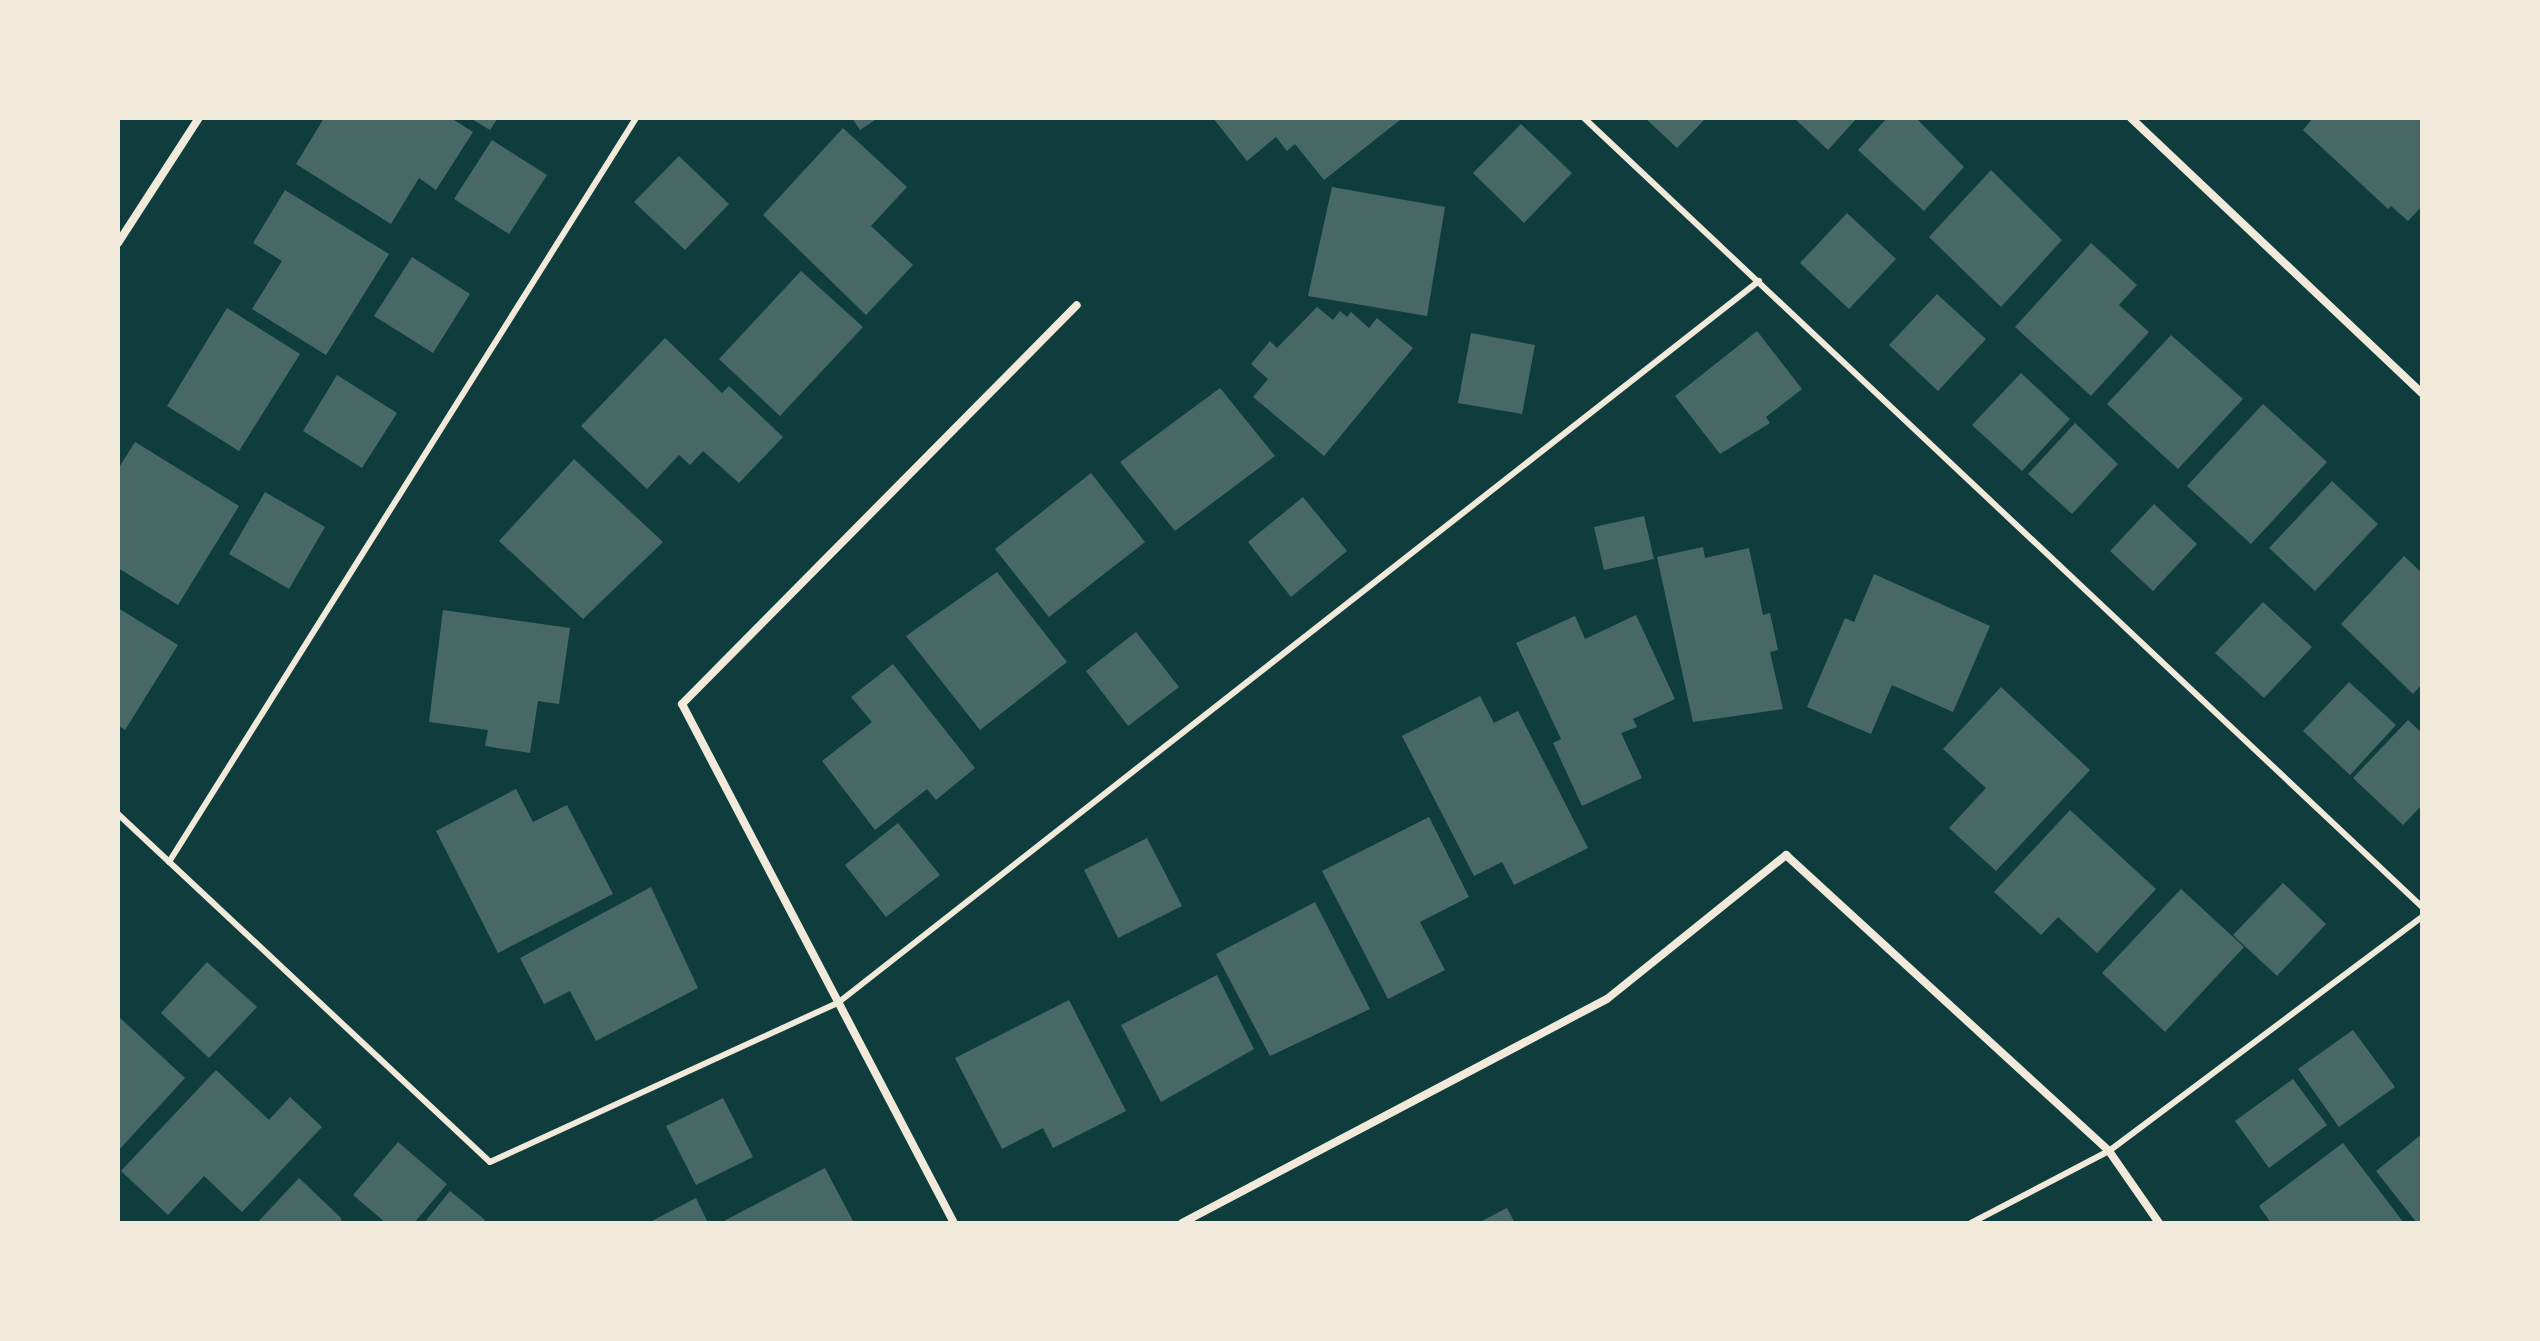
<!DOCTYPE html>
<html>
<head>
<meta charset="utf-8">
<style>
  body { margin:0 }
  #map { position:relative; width:2540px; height:1341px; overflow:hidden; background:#0f3d3e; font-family:"Exo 2",sans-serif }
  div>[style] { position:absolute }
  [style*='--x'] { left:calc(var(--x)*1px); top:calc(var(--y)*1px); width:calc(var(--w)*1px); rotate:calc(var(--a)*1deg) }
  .building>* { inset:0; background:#486865 }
  .service>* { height:6px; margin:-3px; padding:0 3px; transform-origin:3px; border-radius:3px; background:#f1e9da }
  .minor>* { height:8px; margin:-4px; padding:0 4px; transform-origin:4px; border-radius:4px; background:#f1e9da }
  span { translate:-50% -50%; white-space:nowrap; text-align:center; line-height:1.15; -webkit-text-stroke:6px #f1e9da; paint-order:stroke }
  .frame { position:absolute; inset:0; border:120px solid #f1e9da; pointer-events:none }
</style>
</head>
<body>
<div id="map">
  <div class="building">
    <div style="clip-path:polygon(324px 118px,451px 118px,473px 132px,436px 190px,419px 178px,391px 224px,296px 164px)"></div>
    <div style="clip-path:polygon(470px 118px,498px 118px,490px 130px)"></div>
    <div style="clip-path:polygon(852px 118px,878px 118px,860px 130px)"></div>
    <div style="clip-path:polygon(1213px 118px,1399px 118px,1400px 120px,1324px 180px,1295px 144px,1287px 151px,1276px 137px,1247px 161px)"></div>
    <div style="clip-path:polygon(1645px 118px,1706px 118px,1677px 148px)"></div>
    <div style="clip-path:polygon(1794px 118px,1857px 118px,1828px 150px)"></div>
    <div style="clip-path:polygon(1887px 118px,1916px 118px,1964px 167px,1924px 211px,1858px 150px)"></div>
    <div style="clip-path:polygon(2313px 118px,2422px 118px,2422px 206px,2408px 221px,2391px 206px,2388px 209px,2303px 130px)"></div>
    <div style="clip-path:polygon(1521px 124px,1572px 173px,1524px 223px,1473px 173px)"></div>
    <div style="clip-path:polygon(843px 128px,907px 187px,871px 226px,913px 265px,866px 315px,763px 215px)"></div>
    <div style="clip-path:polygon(492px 140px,547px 175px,509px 234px,454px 199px)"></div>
    <div style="clip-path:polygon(679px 156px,729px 204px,685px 250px,634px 202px)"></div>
    <div style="clip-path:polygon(1991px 170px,2062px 240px,2001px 307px,1929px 237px)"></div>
    <div style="clip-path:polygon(1332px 187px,1445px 207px,1427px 316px,1308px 296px)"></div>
    <div style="clip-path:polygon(285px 190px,389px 254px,326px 355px,252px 309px,282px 261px,253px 243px)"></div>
    <div style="clip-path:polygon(1847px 213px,1896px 259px,1849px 309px,1800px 263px)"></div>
    <div style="clip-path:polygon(2091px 243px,2137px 285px,2119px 305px,2149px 332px,2091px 396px,2015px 327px)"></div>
    <div style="clip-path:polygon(412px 257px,470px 294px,433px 353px,374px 316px)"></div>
    <div style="clip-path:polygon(801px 271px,863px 327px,780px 416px,719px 359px)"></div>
    <div style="clip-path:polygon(1937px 294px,1986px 339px,1938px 391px,1889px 345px)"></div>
    <div style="clip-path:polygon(1317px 307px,1333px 320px,1340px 311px,1347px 317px,1351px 312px,1369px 328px,1377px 318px,1413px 348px,1324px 456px,1253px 397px,1268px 379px,1251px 364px,1270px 341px,1277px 348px)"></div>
    <div style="clip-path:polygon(227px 308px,300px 354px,239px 451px,167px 406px)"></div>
    <div style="clip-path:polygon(1757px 331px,1802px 389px,1766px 417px,1770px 423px,1720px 454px,1675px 396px)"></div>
    <div style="clip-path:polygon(1471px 333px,1535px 345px,1522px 414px,1458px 403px)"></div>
    <div style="clip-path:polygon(2171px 335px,2243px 399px,2178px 469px,2107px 404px)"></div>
    <div style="clip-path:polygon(665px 338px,722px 393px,729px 386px,783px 437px,739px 483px,703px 451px,690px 465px,679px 455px,647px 489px,581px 426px)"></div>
    <div style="clip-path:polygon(2021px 373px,2070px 419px,2022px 471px,1972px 425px)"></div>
    <div style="clip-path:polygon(337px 375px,397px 413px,362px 468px,303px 431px)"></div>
    <div style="clip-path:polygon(1220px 388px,1275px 456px,1175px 531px,1120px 462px)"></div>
    <div style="clip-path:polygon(2263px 404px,2327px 462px,2251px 544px,2187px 486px)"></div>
    <div style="clip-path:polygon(2075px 423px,2118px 464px,2072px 514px,2028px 474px)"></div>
    <div style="clip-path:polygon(135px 442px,239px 506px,178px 605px,118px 568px,118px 469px)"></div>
    <div style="clip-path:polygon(574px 459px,663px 542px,583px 619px,499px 541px)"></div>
    <div style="clip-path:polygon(1091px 473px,1145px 542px,1049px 617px,995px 549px)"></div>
    <div style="clip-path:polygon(2332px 481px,2378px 524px,2315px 591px,2269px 548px)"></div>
    <div style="clip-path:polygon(265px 492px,325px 527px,289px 589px,229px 554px)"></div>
    <div style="clip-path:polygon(1303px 497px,1347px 551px,1291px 597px,1248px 542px)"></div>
    <div style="clip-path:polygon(2154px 504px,2197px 544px,2153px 591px,2110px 551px)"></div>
    <div style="clip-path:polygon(1644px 516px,1654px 559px,1604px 570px,1594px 527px)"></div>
    <div style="clip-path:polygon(1703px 547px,1705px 558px,1749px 548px,1763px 615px,1770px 613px,1778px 650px,1770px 652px,1783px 709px,1693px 722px,1657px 557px)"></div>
    <div style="clip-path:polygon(2404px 556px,2422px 573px,2422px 684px,2413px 694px,2341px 624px)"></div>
    <div style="clip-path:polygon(997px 572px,1067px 662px,980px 730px,906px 636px)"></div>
    <div style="clip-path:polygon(1874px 574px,1990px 626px,1953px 712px,1892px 685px,1871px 734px,1807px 707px,1845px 618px,1854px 622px)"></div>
    <div style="clip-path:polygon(2263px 602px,2312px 647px,2264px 698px,2215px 653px)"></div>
    <div style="clip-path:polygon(118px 608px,178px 645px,125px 730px,118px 725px)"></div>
    <div style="clip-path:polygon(443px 610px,570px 628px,559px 704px,538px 701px,530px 753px,485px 746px,488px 730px,429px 722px)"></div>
    <div style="clip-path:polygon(1636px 615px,1675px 699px,1633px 719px,1637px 727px,1621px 733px,1642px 778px,1582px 806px,1553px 743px,1561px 739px,1516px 643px,1575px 616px,1585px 639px)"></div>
    <div style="clip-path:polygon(1136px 632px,1179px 687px,1128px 726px,1086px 671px)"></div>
    <div style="clip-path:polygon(893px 664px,975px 768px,936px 800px,927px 789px,875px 830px,822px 761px,872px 722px,851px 697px)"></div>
    <div style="clip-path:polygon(2349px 682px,2396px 725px,2350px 775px,2303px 731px)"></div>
    <div style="clip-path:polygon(2001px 687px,2090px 770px,1996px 871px,1949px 828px,1986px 788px,1943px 749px)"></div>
    <div style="clip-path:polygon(1480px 696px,1494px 723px,1518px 711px,1588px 848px,1514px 885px,1502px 862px,1474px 876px,1402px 736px)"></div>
    <div style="clip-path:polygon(2408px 720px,2422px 733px,2422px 805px,2403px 825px,2353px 778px)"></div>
    <div style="clip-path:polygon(516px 789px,533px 822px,567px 805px,613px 894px,498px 953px,436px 831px)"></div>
    <div style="clip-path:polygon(2070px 810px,2156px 889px,2097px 953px,2058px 917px,2041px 935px,1994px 892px)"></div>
    <div style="clip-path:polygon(1429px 817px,1469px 897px,1420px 922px,1445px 970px,1388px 999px,1322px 871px)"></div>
    <div style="clip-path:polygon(898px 823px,940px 875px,886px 917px,845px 865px)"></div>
    <div style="clip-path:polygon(1147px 838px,1182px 906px,1118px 938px,1084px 870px)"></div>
    <div style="clip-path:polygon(2283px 883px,2326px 924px,2277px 976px,2233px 935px)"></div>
    <div style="clip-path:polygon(651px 887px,698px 988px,596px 1041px,570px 991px,544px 1004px,520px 958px)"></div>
    <div style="clip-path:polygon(2181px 889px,2244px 947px,2165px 1032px,2102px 973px)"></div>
    <div style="clip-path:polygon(1315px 902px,1370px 1009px,1270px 1056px,1216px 954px)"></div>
    <div style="clip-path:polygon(207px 962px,257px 1007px,209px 1058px,161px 1013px)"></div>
    <div style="clip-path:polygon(1217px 975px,1254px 1049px,1161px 1102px,1121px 1025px)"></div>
    <div style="clip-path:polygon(1069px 1000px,1126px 1111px,1053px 1148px,1043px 1128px,1002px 1149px,955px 1058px)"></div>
    <div style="clip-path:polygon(118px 1016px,185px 1078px,118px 1151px)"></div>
    <div style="clip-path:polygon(2353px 1030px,2395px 1087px,2339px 1127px,2298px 1069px)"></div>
    <div style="clip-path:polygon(216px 1070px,269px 1120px,290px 1097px,322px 1127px,242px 1212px,204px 1176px,168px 1215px,121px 1171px)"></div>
    <div style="clip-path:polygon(2293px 1079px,2327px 1125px,2269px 1168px,2235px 1121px)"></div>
    <div style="clip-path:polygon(723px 1098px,753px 1157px,696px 1185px,666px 1126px)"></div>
    <div style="clip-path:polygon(2422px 1134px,2422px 1223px,2417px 1223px,2376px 1171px)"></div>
    <div style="clip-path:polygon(398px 1142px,447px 1184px,414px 1223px,386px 1223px,353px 1195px)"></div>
    <div style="clip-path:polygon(2343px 1143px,2404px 1223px,2271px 1223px,2259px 1206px)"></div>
    <div style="clip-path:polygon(825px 1168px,854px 1223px,720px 1223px)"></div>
    <div style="clip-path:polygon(299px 1178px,340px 1217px,343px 1223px,257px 1223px)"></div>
    <div style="clip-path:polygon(450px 1191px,485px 1220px,482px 1223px,424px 1223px)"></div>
    <div style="clip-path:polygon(696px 1198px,708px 1223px,648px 1223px)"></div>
    <div style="clip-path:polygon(1507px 1208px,1515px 1223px,1478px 1223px)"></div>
  </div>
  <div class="service">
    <div style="--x:1584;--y:118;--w:1151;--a:43.27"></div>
    <div style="--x:118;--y:814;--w:509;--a:43.09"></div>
    <div style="--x:490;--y:1162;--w:384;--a:-24.6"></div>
    <div style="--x:839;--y:1002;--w:1169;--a:-38.09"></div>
    <div style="--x:169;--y:862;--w:878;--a:-57.88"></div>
    <div style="--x:1971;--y:1223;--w:156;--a:-27.6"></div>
    <div style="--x:2109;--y:1151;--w:391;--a:-36.8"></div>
  </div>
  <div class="minor">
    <div style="--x:2131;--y:118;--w:400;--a:43.4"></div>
    <div style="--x:118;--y:243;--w:149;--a:-57.1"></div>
    <div style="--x:954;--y:1223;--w:586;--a:-117.66"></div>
    <div style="--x:682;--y:704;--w:561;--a:-45.29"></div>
    <div style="--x:1182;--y:1223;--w:480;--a:-27.8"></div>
    <div style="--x:1607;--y:999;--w:230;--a:-38.8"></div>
    <div style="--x:1786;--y:855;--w:438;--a:42.5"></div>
    <div style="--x:2109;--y:1151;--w:88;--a:55.2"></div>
  </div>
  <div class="frame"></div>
</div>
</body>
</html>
